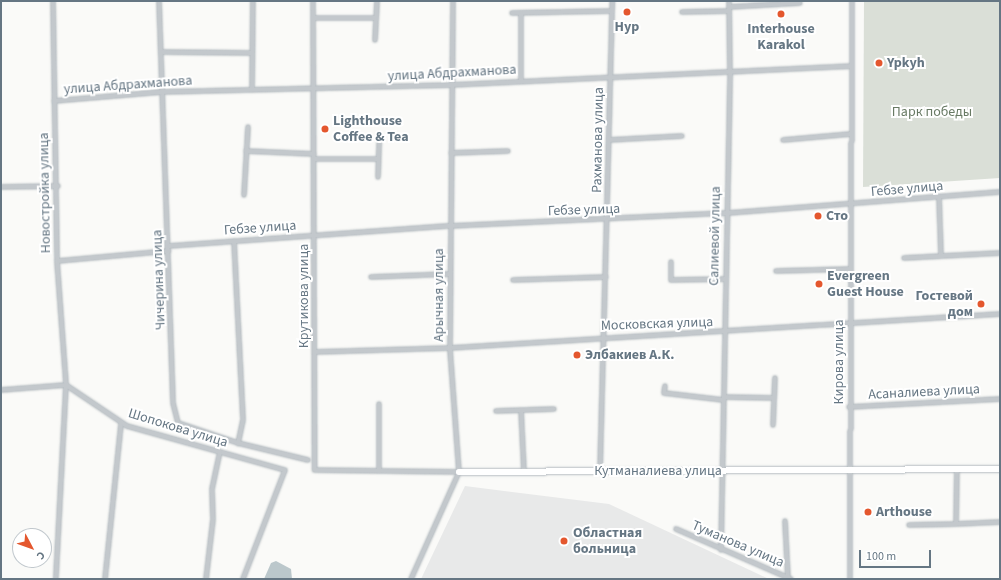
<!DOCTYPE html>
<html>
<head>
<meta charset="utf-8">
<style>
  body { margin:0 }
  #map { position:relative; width:1001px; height:580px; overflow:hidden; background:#fafaf8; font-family:"Source Sans 3",sans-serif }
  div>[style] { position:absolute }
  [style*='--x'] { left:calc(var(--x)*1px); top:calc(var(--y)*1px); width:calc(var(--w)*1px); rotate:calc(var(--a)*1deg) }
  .built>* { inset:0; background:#e8e9e9 }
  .green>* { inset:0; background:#dadfd7 }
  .water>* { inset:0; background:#bbc7cb }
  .roads { filter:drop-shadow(0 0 1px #b3babf) drop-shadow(0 0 1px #b3babf) }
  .street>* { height:4px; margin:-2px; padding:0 2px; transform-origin:2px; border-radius:2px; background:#c3c8cc }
  .secondary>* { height:5.5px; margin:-2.75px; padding:0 2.75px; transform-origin:2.75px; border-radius:2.75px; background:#fff }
  .dots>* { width:11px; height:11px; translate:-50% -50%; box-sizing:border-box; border:2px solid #fff; border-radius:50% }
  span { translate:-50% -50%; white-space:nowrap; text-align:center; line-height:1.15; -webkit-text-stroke:4px #fff; paint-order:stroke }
  .poi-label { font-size:14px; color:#657683; font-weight:700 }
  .left { translate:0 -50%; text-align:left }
  .right { translate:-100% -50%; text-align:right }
  .street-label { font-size:14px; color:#657683 }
  .park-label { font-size:14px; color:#687a64 }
  .frame { position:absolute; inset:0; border:2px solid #657683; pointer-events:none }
  .north { position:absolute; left:12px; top:528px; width:40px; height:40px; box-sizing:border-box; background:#fff; border:1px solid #c1c8cd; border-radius:50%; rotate:131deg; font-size:11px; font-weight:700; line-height:16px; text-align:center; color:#657683 }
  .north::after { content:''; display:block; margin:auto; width:14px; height:18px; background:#e4572e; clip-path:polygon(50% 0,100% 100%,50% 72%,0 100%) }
  .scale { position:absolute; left:859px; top:550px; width:72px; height:18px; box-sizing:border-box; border:2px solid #657683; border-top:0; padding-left:5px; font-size:12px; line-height:14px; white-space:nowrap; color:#657683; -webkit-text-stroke:3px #fff; paint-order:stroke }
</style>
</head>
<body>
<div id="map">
  <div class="built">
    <div style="clip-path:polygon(465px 486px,609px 504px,769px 579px,421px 579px)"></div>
  </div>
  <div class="green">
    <div style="clip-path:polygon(864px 1px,1000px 1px,1000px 178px,863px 187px)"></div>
  </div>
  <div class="water">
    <div style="clip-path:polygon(276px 561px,291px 569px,292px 579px,264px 579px,271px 563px)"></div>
  </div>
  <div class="roads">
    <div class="street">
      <div style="--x:53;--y:1;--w:260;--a:89.1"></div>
      <div style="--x:57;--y:261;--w:124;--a:85.8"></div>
      <div style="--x:66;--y:385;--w:194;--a:93"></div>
      <div style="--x:159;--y:1;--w:402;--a:88"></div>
      <div style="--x:173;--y:403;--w:21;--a:76"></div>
      <div style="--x:178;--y:423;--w:63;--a:18.4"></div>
      <div style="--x:238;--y:443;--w:72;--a:13.7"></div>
      <div style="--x:313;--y:1;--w:469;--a:89.8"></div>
      <div style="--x:315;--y:470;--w:144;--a:0.8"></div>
      <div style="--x:729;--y:7;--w:71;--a:-3.2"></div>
      <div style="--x:682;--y:12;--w:47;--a:-1.2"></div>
      <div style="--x:512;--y:13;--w:100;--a:-1.1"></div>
      <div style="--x:521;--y:13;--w:67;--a:90"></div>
      <div style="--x:313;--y:18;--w:63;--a:0"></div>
      <div style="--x:375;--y:40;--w:39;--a:-87"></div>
      <div style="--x:163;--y:52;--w:88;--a:0.7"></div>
      <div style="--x:252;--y:90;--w:89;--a:-89.4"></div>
      <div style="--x:54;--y:101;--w:108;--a:-4.8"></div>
      <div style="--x:162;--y:92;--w:291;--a:-1.4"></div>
      <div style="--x:453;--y:85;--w:399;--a:-2.7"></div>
      <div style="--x:609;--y:140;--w:73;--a:-3.1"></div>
      <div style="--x:783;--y:140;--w:68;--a:-5"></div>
      <div style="--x:246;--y:151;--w:68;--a:2.5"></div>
      <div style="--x:451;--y:153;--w:57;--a:-2"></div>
      <div style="--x:314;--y:159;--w:64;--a:0"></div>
      <div style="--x:378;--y:177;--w:34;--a:-88"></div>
      <div style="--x:1;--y:187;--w:57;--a:-1"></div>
      <div style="--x:244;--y:195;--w:68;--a:-86.6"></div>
      <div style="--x:939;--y:197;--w:58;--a:88"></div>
      <div style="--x:234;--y:241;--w:179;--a:87.1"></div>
      <div style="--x:243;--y:420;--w:24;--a:102"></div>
      <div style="--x:169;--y:246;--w:282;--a:-4.1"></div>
      <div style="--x:450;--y:226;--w:277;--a:-2.7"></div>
      <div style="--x:727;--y:213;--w:274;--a:-4.4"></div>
      <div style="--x:904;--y:258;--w:96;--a:-3"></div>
      <div style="--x:57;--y:261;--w:112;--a:-5.1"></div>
      <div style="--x:671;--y:262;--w:18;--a:90"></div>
      <div style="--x:671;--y:280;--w:55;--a:-1"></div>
      <div style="--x:776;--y:271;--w:74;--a:-1.5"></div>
      <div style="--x:371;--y:277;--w:79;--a:-2.2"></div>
      <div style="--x:513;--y:280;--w:93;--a:-1.8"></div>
      <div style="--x:315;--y:352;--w:135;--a:-1.7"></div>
      <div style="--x:450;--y:348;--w:551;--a:-3.54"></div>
      <div style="--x:665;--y:386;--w:7;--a:98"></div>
      <div style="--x:664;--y:393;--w:60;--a:6.7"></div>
      <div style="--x:1;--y:390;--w:65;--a:-4.4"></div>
      <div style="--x:66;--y:385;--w:73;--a:33.9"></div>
      <div style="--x:127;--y:426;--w:164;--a:15.6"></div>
      <div style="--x:285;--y:470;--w:117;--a:111.1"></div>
      <div style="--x:724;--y:397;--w:50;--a:1.1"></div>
      <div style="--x:379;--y:404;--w:67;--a:90"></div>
      <div style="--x:849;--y:407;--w:151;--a:-3"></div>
      <div style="--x:521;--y:410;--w:62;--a:87.2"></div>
      <div style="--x:496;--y:411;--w:58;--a:-2"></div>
      <div style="--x:773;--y:425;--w:47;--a:-87.6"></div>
      <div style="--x:600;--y:471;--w:470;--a:-88.5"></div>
      <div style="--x:785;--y:521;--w:57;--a:87"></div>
      <div style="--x:956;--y:524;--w:44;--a:-2.6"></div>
      <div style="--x:909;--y:525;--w:47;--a:-1.2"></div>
      <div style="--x:956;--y:524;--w:55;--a:-89"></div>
      <div style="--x:676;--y:529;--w:125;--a:23.5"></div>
      <div style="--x:721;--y:550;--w:478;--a:-88.9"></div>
      <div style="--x:730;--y:72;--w:71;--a:-90.8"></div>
      <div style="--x:105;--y:579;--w:157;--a:-84.1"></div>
      <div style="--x:206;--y:579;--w:60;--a:-83.3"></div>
      <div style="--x:213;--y:519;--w:30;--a:-92"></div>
      <div style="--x:212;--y:489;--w:38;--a:-78"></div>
      <div style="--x:411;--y:579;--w:117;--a:-65.8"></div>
      <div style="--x:459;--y:472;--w:124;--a:-94.2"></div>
      <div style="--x:450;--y:348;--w:347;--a:-89.5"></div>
      <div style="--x:850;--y:579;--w:578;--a:-89.8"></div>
    </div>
    <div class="secondary">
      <div style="--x:459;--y:472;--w:541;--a:-0.32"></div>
    </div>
  </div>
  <div class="dots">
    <div style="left:627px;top:12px;background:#e4572e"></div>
    <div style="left:781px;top:14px;background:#e4572e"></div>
    <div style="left:879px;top:63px;background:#e4572e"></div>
    <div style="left:325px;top:129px;background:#e4572e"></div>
    <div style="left:818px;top:216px;background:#e4572e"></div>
    <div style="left:819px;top:284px;background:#e4572e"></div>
    <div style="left:981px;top:304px;background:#e4572e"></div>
    <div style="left:577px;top:355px;background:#e4572e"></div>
    <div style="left:868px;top:512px;background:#e4572e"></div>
    <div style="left:564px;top:541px;background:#e4572e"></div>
  </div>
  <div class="poi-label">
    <span style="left:627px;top:27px">Нур</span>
    <span style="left:781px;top:37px">Interhouse<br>Karakol</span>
    <span class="left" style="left:887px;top:63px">Ypkyh</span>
    <span class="left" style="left:333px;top:129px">Lighthouse<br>Coffee &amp; Tea</span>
    <span class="left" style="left:826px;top:216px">Сто</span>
    <span class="left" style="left:827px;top:284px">Evergreen<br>Guest House</span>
    <span class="right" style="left:973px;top:304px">Гостевой<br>дом</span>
    <span class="left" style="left:585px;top:355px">Элбакиев А.К.</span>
    <span class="left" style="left:876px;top:512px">Arthouse</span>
    <span class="left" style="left:573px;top:541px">Областная<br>больница</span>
  </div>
  <div class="street-label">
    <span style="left:452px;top:73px;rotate:-3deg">улица Абдрахманова</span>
    <span style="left:128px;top:85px;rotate:-4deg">улица Абдрахманова</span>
    <span style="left:598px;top:140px;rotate:-89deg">Рахманова улица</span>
    <span style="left:907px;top:189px;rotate:-5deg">Гебзе улица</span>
    <span style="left:45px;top:193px;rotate:-91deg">Новостройка улица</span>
    <span style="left:584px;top:210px;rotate:-2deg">Гебзе улица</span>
    <span style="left:260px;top:228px;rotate:-4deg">Гебзе улица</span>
    <span style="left:715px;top:236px;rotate:-89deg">Салиевой улица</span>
    <span style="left:159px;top:280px;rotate:-92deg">Чичерина улица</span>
    <span style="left:439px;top:295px;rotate:-90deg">Арычная улица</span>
    <span style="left:304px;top:296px;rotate:-90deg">Крутикова улица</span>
    <span style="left:657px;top:324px;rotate:-2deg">Московская улица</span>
    <span style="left:839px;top:362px;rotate:-90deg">Кирова улица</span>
    <span style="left:924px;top:392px;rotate:-3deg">Асаналиева улица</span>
    <span style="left:178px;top:428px;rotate:17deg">Шопокова улица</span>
    <span style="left:658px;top:471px">Кутманалиева улица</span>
    <span style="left:738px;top:544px;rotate:23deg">Туманова улица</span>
  </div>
  <div class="park-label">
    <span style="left:932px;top:112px">Парк победы</span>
  </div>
  <div class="frame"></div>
  <div class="north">С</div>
  <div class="scale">100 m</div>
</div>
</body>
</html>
